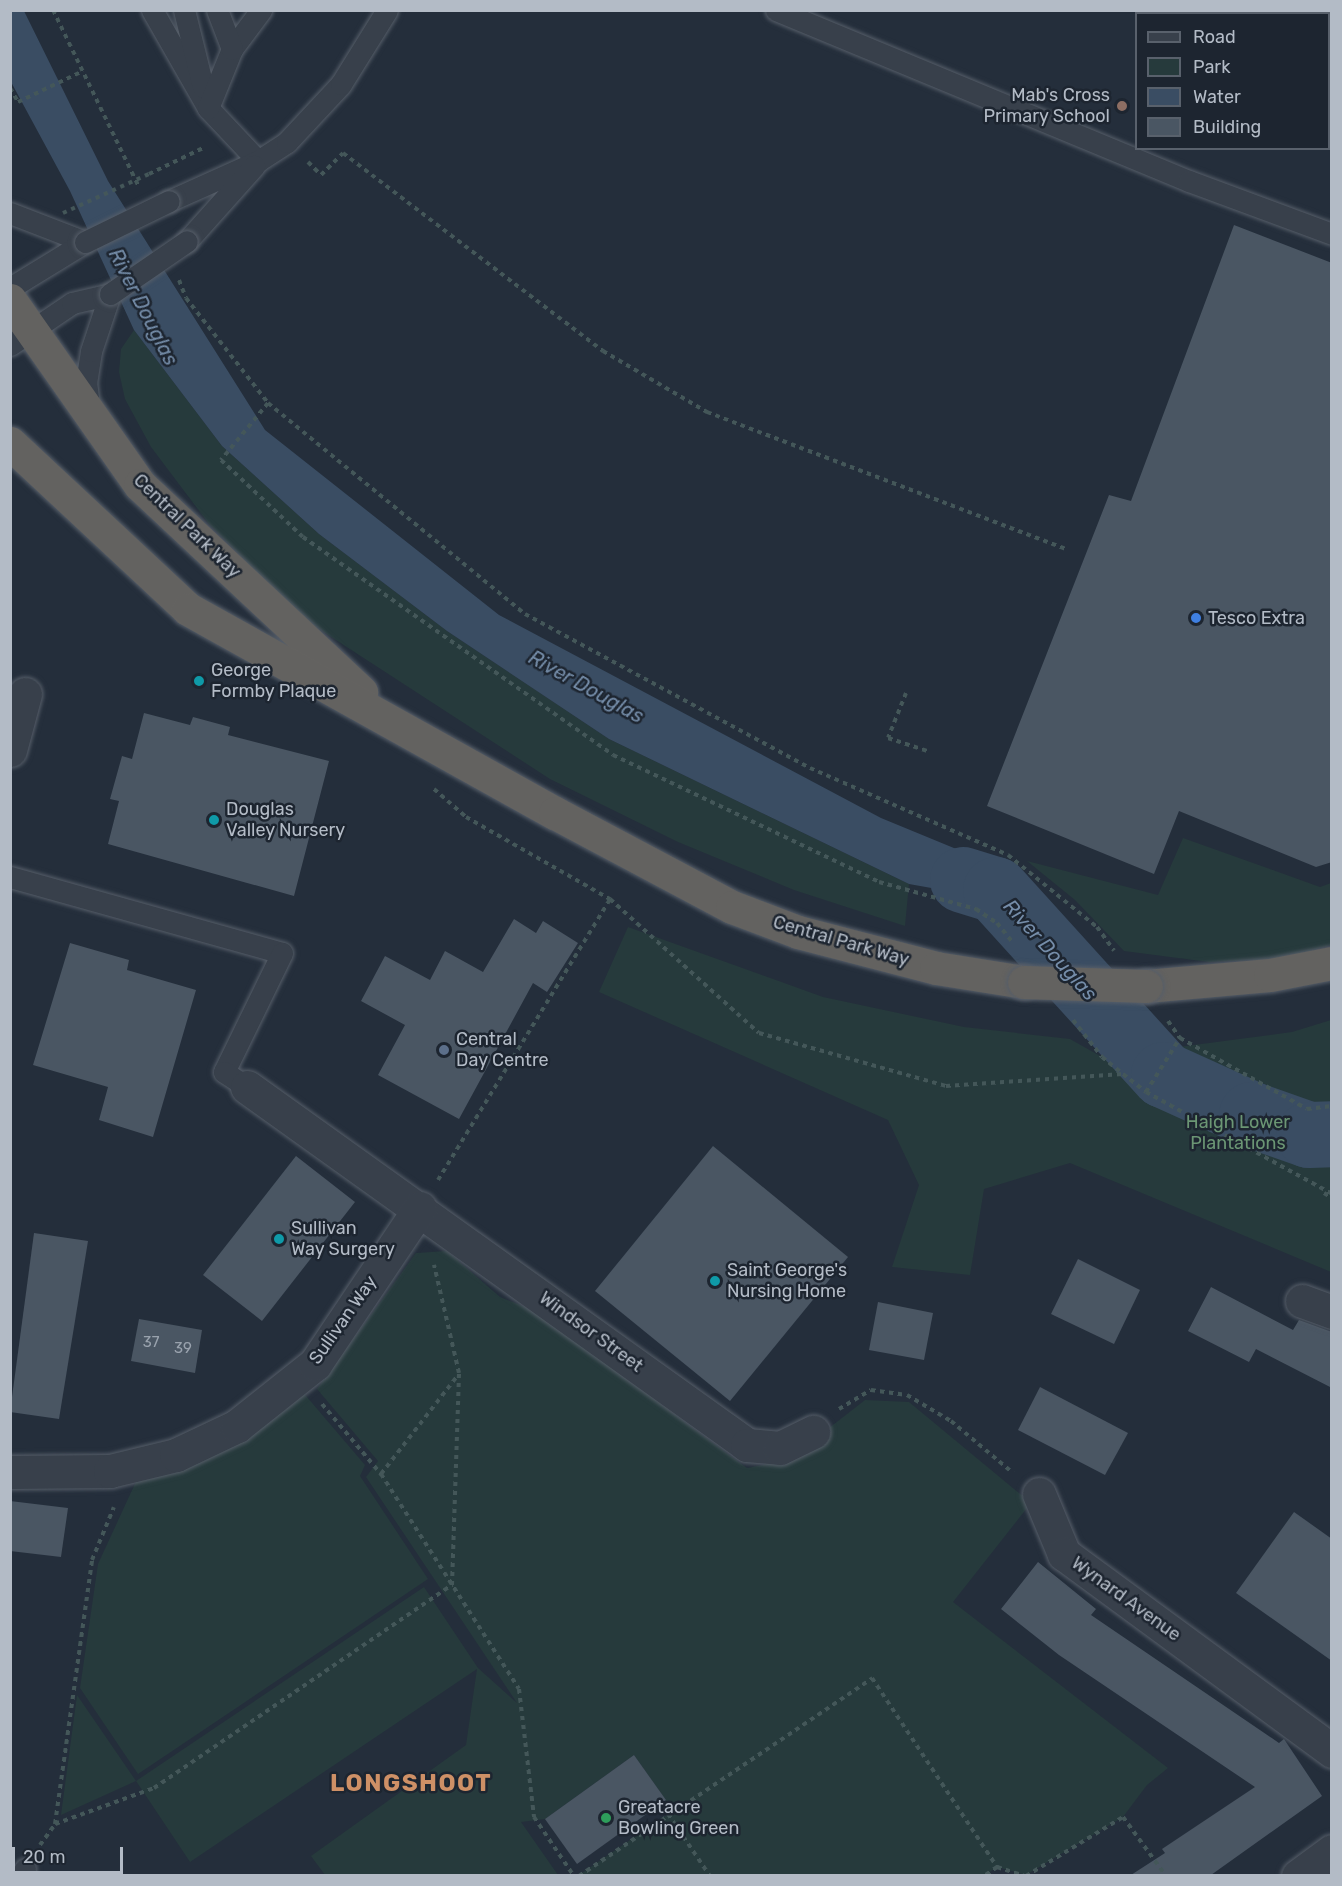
<!DOCTYPE html>
<html>
<head>
<meta charset="utf-8">
<style>
  body { margin:0 }
  #map { position:relative; width:1342px; height:1886px; overflow:hidden; background:#242e3b; font-family:Rubik,sans-serif }
  div>[style] { position:absolute }
  [style*='--x'] { left:calc(var(--x)*1px); top:calc(var(--y)*1px); width:calc(var(--w)*1px); rotate:calc(var(--a)*1deg) }
  .green>* { inset:0; background:#263a3c }
  .water>* { inset:0; background:#3a4d63 }
  .pier>* { inset:0; background:#242e3b }
  .river>* { height:66px; margin:-33px; padding:0 33px; transform-origin:33px; border-radius:33px; background:#3a4d63 }
  .building>* { inset:0; background:#4a5663 }
  .path>* { height:4px; margin-top:-2px; transform-origin:0; background:repeating-linear-gradient(90deg,#445759 0 4.5px,transparent 0 9px) }
  .roads { filter:drop-shadow(0 0 2px #565e69) drop-shadow(0 0 2px #565e69) }
  .service>* { height:21px; margin:-10.5px; padding:0 10.5px; transform-origin:10.5px; border-radius:10.5px; background:#38404b }
  .minor>* { height:33px; margin:-16.5px; padding:0 16.5px; transform-origin:16.5px; border-radius:16.5px; background:#38404b }
  .trunk>* { height:33px; margin:-16.5px; padding:0 16.5px; transform-origin:16.5px; border-radius:16.5px; background:#636260 }
  .path-bridge>* { height:4px; margin-top:-2px; transform-origin:0; background:repeating-linear-gradient(90deg,#445759 0 4.5px,transparent 0 9px) }
  .bridges { filter:drop-shadow(0 0 2px #565e69) drop-shadow(0 0 2px #565e69) }
  .service-bridge>* { height:21px; margin:-10.5px; padding:0 10.5px; transform-origin:10.5px; border-radius:10.5px; background:#38404b }
  .trunk-bridge>* { height:33px; margin:-16.5px; padding:0 16.5px; transform-origin:16.5px; border-radius:16.5px; background:#636260 }
  .dots>* { width:16px; height:16px; translate:-50% -50%; box-sizing:border-box; border:3px solid #1d2530; border-radius:50% }
  span { translate:-50% -50%; white-space:nowrap; text-align:center; line-height:1.15; -webkit-text-stroke:5px #1d2530; paint-order:stroke }
  .number-label { font-size:15px; color:#99a2ad }
  .number-label span { -webkit-text-stroke-width:0 }
  .poi-label { font-size:18px; color:#b3bbc6 }
  .right { translate:-100% -50%; text-align:right }
  .left { translate:0 -50%; text-align:left }
  .street-label { font-size:18px; color:#b3bbc6 }
  .park-label { font-size:18px; color:#6b9674 }
  .water-label { font-size:20px; color:#758da9; font-style:italic }
  .district-label { font-size:24px; color:#ce9066; font-weight:700; letter-spacing:1.5px }
  .frame { position:absolute; inset:0; border:12px solid #b3bbc6; pointer-events:none }
  .legend { position:absolute; left:1135px; top:12px; width:195px; height:138px; box-sizing:border-box; background:#1d2530; border:2px solid #59616c; margin:0; padding:8px 10px; list-style:none; font-size:18px; color:#b3bbc6 }
  .legend li { display:flex; align-items:center; gap:12px; height:30px }
  .legend b { width:30px; border:2px solid #59616c }
  .scale { position:absolute; left:12px; top:1847px; width:111px; height:27px; box-sizing:border-box; border:3px solid #b3bbc6; border-top:0; padding-left:8px; font-size:18px; line-height:21px; white-space:nowrap; color:#b3bbc6; -webkit-text-stroke:4px #1d2530; paint-order:stroke }
</style>
</head>
<body>
<div id="map">
  <div class="green">
    <div style="clip-path:polygon(134px 330px,222px 446px,319px 534px,447px 631px,609px 739px,909px 884px,905px 926px,794px 890px,678px 842px,550px 779px,299px 616px,209px 524px,151px 447px,125px 399px,119px 372px,121px 349px)"></div>
    <div style="clip-path:polygon(1183px 838px,1320px 887px,1331px 883px,1331px 945px,1281px 959px,1209px 962px,1124px 951px,1075px 900px,1027px 861px,1158px 895px)"></div>
    <div style="clip-path:polygon(628px 927px,823px 997px,964px 1027px,1070px 1039px,1102px 1057px,1292px 1032px,1331px 1020px,1331px 1272px,1070px 1163px,984px 1189px,970px 1275px,892px 1267px,919px 1185px,888px 1120px,599px 992px)"></div>
    <div style="clip-path:polygon(447px 1251px,500px 1297px,533px 1310px,747px 1468px,788px 1460px,865px 1400px,909px 1402px,1031px 1503px,953px 1602px,1168px 1768px,1147px 1785px,1123px 1817px,1026px 1875px,997px 1867px,984px 1876px,579px 1875px,668px 1814px,666px 1800px,634px 1755px,545px 1819px,521px 1822px,558px 1875px,325px 1875px,311px 1856px,466px 1745px,477px 1669px,190px 1862px,136px 1781px,61px 1815px,77px 1695px,136px 1781px,424px 1587px,478px 1668px,517px 1703px,366px 1477px,378px 1461px,317px 1389px,416px 1253px)"></div>
    <div style="clip-path:polygon(301px 1390px,365px 1465px,360px 1476px,428px 1579px,138px 1774px,80px 1688px,98px 1564px,139px 1475px)"></div>
  </div>
  <div class="water">
    <div style="clip-path:polygon(10px 11px,24px 11px,108px 181px,265px 430px,499px 615px,881px 818px,966px 853px,1014px 882px,1077px 936px,1020px 929px,998px 908px,976px 896px,909px 884px,609px 739px,447px 631px,319px 534px,222px 446px,134px 330px,70px 191px,11px 82px)"></div>
    <div style="clip-path:polygon(1182px 1057px,1294px 1115px,1331px 1117px,1331px 1161px,1304px 1165px,1158px 1091px)"></div>
  </div>
  <div class="pier">
    <div style="clip-path:polygon(1013px 927px,1077px 932px,1080px 936px,1019px 932px)"></div>
  </div>
  <div class="river">
    <div style="--x:963;--y:880;--w:34;--a:17"></div>
    <div style="--x:996;--y:890;--w:250;--a:47.8"></div>
    <div style="--x:1164;--y:1075;--w:97;--a:24.4"></div>
    <div style="--x:1252;--y:1115;--w:60;--a:19.3"></div>
    <div style="--x:1309;--y:1135;--w:23;--a:-2"></div>
  </div>
  <div class="building">
    <div style="clip-path:polygon(1234px 225px,1332px 263px,1332px 862px,1316px 867px,1179px 811px,1154px 874px,987px 806px,1109px 495px,1131px 501px)"></div>
    <div style="clip-path:polygon(144px 713px,190px 725px,193px 717px,230px 727px,228px 735px,329px 761px,294px 896px,108px 844px,119px 801px,110px 799px,122px 756px,132px 759px)"></div>
    <div style="clip-path:polygon(514px 919px,536px 933px,543px 921px,578px 943px,547px 992px,533px 983px,459px 1119px,378px 1075px,405px 1025px,361px 1001px,385px 956px,430px 980px,445px 951px,483px 972px)"></div>
    <div style="clip-path:polygon(70px 943px,129px 960px,127px 970px,196px 990px,153px 1137px,99px 1120px,108px 1087px,33px 1065px)"></div>
    <div style="clip-path:polygon(713px 1146px,848px 1257px,730px 1401px,595px 1291px)"></div>
    <div style="clip-path:polygon(296px 1156px,355px 1202px,262px 1321px,203px 1275px)"></div>
    <div style="clip-path:polygon(34px 1233px,88px 1241px,59px 1419px,10px 1412px)"></div>
    <div style="clip-path:polygon(1078px 1259px,1140px 1290px,1114px 1344px,1051px 1314px)"></div>
    <div style="clip-path:polygon(1211px 1287px,1293px 1330px,1299px 1320px,1332px 1332px,1332px 1388px,1256px 1349px,1249px 1362px,1188px 1331px)"></div>
    <div style="clip-path:polygon(878px 1302px,933px 1313px,924px 1360px,869px 1350px)"></div>
    <div style="clip-path:polygon(139px 1319px,202px 1330px,195px 1373px,131px 1361px)"></div>
    <div style="clip-path:polygon(1040px 1387px,1128px 1433px,1105px 1475px,1018px 1430px)"></div>
    <div style="clip-path:polygon(10px 1501px,68px 1508px,61px 1557px,10px 1551px)"></div>
    <div style="clip-path:polygon(1294px 1512px,1332px 1539px,1332px 1661px,1236px 1593px)"></div>
    <div style="clip-path:polygon(1038px 1562px,1096px 1609px,1091px 1615px,1279px 1743px,1284px 1739px,1322px 1796px,1211px 1875px,1131px 1875px,1165px 1853px,1162px 1849px,1255px 1787px,1059px 1655px,1001px 1609px)"></div>
    <div style="clip-path:polygon(634px 1755px,666px 1800px,577px 1864px,545px 1819px)"></div>
  </div>
  <div class="path">
    <div style="--x:53;--y:10;--w:195;--a:64.1"></div>
    <div style="--x:10;--y:88;--w:16;--a:60"></div>
    <div style="--x:18;--y:102;--w:72;--a:-25.5"></div>
    <div style="--x:308;--y:162;--w:18;--a:45"></div>
    <div style="--x:321;--y:175;--w:31;--a:-45"></div>
    <div style="--x:343;--y:153;--w:327;--a:37.3"></div>
    <div style="--x:603;--y:351;--w:121;--a:30.4"></div>
    <div style="--x:707;--y:412;--w:386;--a:20.9"></div>
    <div style="--x:149;--y:174;--w:62;--a:-25.7"></div>
    <div style="--x:179;--y:280;--w:19;--a:69"></div>
    <div style="--x:186;--y:298;--w:133;--a:52"></div>
    <div style="--x:268;--y:403;--w:333;--a:39.4"></div>
    <div style="--x:525;--y:614;--w:324;--a:28.4"></div>
    <div style="--x:810;--y:768;--w:216;--a:23.7"></div>
    <div style="--x:1008;--y:855;--w:114;--a:39"></div>
    <div style="--x:1097;--y:927;--w:29;--a:54"></div>
    <div style="--x:268;--y:403;--w:74;--a:129.5"></div>
    <div style="--x:221;--y:460;--w:112;--a:43.2"></div>
    <div style="--x:303;--y:537;--w:379;--a:35.1"></div>
    <div style="--x:613;--y:755;--w:295;--a:25.5"></div>
    <div style="--x:879;--y:882;--w:101;--a:15.6"></div>
    <div style="--x:976;--y:909;--w:25;--a:34"></div>
    <div style="--x:997;--y:923;--w:26;--a:51"></div>
    <div style="--x:906;--y:693;--w:48;--a:111.8"></div>
    <div style="--x:888;--y:738;--w:41;--a:18.4"></div>
    <div style="--x:434;--y:789;--w:43;--a:41.2"></div>
    <div style="--x:466;--y:817;--w:166;--a:29.7"></div>
    <div style="--x:610;--y:899;--w:200;--a:42"></div>
    <div style="--x:759;--y:1033;--w:194;--a:15.8"></div>
    <div style="--x:946;--y:1086;--w:177;--a:-3.9"></div>
    <div style="--x:1123;--y:1074;--w:29;--a:38"></div>
    <div style="--x:1146;--y:1092;--w:212;--a:28.7"></div>
    <div style="--x:1073;--y:1020;--w:47;--a:51.9"></div>
    <div style="--x:1102;--y:1057;--w:27;--a:39"></div>
    <div style="--x:1168;--y:1021;--w:21;--a:55"></div>
    <div style="--x:1180;--y:1038;--w:145;--a:29.2"></div>
    <div style="--x:1307;--y:1109;--w:25;--a:-7"></div>
    <div style="--x:1146;--y:1092;--w:64;--a:-57.8"></div>
    <div style="--x:438;--y:1180;--w:329;--a:-58.5"></div>
    <div style="--x:1324;--y:1193;--w:9;--a:32"></div>
    <div style="--x:322;--y:1404;--w:92;--a:49.9"></div>
    <div style="--x:381;--y:1474;--w:255;--a:57.3"></div>
    <div style="--x:519;--y:1689;--w:129;--a:83.3"></div>
    <div style="--x:534;--y:1817;--w:71;--a:55.9"></div>
    <div style="--x:839;--y:1409;--w:37;--a:-31"></div>
    <div style="--x:871;--y:1390;--w:36;--a:8"></div>
    <div style="--x:907;--y:1395;--w:51;--a:30.6"></div>
    <div style="--x:951;--y:1421;--w:81;--a:40"></div>
    <div style="--x:381;--y:1474;--w:125;--a:-52.1"></div>
    <div style="--x:668;--y:1814;--w:75;--a:55.9"></div>
    <div style="--x:55;--y:1824;--w:105;--a:-20"></div>
    <div style="--x:154;--y:1788;--w:361;--a:-34.3"></div>
    <div style="--x:452;--y:1585;--w:212;--a:-88.1"></div>
    <div style="--x:459;--y:1373;--w:111;--a:-103"></div>
    <div style="--x:40;--y:1845;--w:26;--a:-54"></div>
    <div style="--x:55;--y:1824;--w:267;--a:-82"></div>
    <div style="--x:92;--y:1560;--w:57;--a:-67.5"></div>
    <div style="--x:997;--y:1867;--w:28;--a:18"></div>
    <div style="--x:579;--y:1876;--w:354;--a:-34"></div>
    <div style="--x:872;--y:1678;--w:227;--a:56.5"></div>
    <div style="--x:997;--y:1867;--w:16;--a:145"></div>
    <div style="--x:1026;--y:1876;--w:114;--a:-31.3"></div>
    <div style="--x:1123;--y:1817;--w:73;--a:53.9"></div>
  </div>
  <div class="roads">
    <div class="service">
      <div style="--x:152;--y:10;--w:113;--a:60.3"></div>
      <div style="--x:208;--y:108;--w:73;--a:46.7"></div>
      <div style="--x:184;--y:10;--w:79;--a:76.1"></div>
      <div style="--x:776;--y:10;--w:447;--a:22.5"></div>
      <div style="--x:1189;--y:181;--w:153;--a:20.3"></div>
      <div style="--x:232;--y:49;--w:49;--a:-53.4"></div>
      <div style="--x:208;--y:108;--w:64;--a:-67.9"></div>
      <div style="--x:232;--y:49;--w:42;--a:-111"></div>
      <div style="--x:169;--y:201;--w:98;--a:-24.2"></div>
      <div style="--x:258;--y:161;--w:35;--a:-33"></div>
      <div style="--x:287;--y:142;--w:79;--a:-47"></div>
      <div style="--x:341;--y:84;--w:87;--a:-58.1"></div>
      <div style="--x:10;--y:213;--w:80;--a:21.1"></div>
      <div style="--x:187;--y:241;--w:101;--a:-48.2"></div>
      <div style="--x:10;--y:288;--w:88;--a:-31.5"></div>
      <div style="--x:10;--y:345;--w:75;--a:-34.1"></div>
      <div style="--x:72;--y:303;--w:39;--a:-13"></div>
      <div style="--x:89;--y:406;--w:23;--a:-97"></div>
      <div style="--x:86;--y:383;--w:32;--a:-81"></div>
      <div style="--x:91;--y:351;--w:60;--a:-71.6"></div>
      <div style="--x:10;--y:877;--w:282;--a:15.6"></div>
      <div style="--x:282;--y:953;--w:132;--a:116"></div>
      <div style="--x:224;--y:1072;--w:27;--a:33"></div>
      <div style="--x:21;--y:1876;--w:8;--a:-60"></div>
    </div>
    <div class="minor">
      <div style="--x:10;--y:750;--w:58;--a:-75"></div>
      <div style="--x:247;--y:1087;--w:615;--a:35.6"></div>
      <div style="--x:747;--y:1445;--w:33;--a:5"></div>
      <div style="--x:780;--y:1448;--w:37;--a:-26"></div>
      <div style="--x:1302;--y:1301;--w:32;--a:20"></div>
      <div style="--x:10;--y:1472;--w:100;--a:-0.6"></div>
      <div style="--x:110;--y:1471;--w:68;--a:-13.6"></div>
      <div style="--x:176;--y:1455;--w:68;--a:-25.4"></div>
      <div style="--x:237;--y:1426;--w:100;--a:-38.5"></div>
      <div style="--x:315;--y:1364;--w:188;--a:-56.1"></div>
      <div style="--x:1039;--y:1494;--w:65;--a:67.4"></div>
      <div style="--x:1064;--y:1554;--w:333;--a:36.3"></div>
      <div style="--x:1298;--y:1876;--w:42;--a:-36.3"></div>
    </div>
    <div class="trunk">
      <div style="--x:10;--y:300;--w:226;--a:54.9"></div>
      <div style="--x:140;--y:485;--w:303;--a:43.1"></div>
      <div style="--x:10;--y:443;--w:243;--a:43"></div>
      <div style="--x:188;--y:609;--w:420;--a:29.1"></div>
      <div style="--x:555;--y:813;--w:200;--a:28"></div>
      <div style="--x:732;--y:907;--w:71;--a:20.7"></div>
      <div style="--x:798;--y:932;--w:143;--a:14.6"></div>
      <div style="--x:936;--y:968;--w:89;--a:9"></div>
      <div style="--x:1146;--y:986;--w:124;--a:-5.1"></div>
      <div style="--x:1270;--y:975;--w:63;--a:-11"></div>
    </div>
  </div>
  <div class="path-bridge">
    <div style="--x:63;--y:213;--w:94;--a:-24.4"></div>
  </div>
  <div class="bridges">
    <div class="service-bridge">
      <div style="--x:85;--y:242;--w:93;--a:-26"></div>
      <div style="--x:110;--y:294;--w:93;--a:-34.5"></div>
    </div>
    <div class="trunk-bridge">
      <div style="--x:1024;--y:982;--w:122;--a:1.9"></div>
    </div>
  </div>
  <div class="dots">
    <div style="left:1122px;top:106px;background:#8d6e63"></div>
    <div style="left:1196px;top:618px;background:#3f7fe0"></div>
    <div style="left:199px;top:681px;background:#0f9aa8"></div>
    <div style="left:214px;top:820px;background:#0f9aa8"></div>
    <div style="left:444px;top:1050px;background:#5c6f8a"></div>
    <div style="left:279px;top:1239px;background:#0f9aa8"></div>
    <div style="left:715px;top:1281px;background:#0f9aa8"></div>
    <div style="left:606px;top:1818px;background:#2e9e5b"></div>
  </div>
  <div class="number-label">
    <span style="left:151px;top:1343px">37</span>
    <span style="left:183px;top:1349px">39</span>
  </div>
  <div class="poi-label">
    <span class="right" style="left:1110px;top:106px">Mab's Cross<br>Primary School</span>
    <span class="left" style="left:1208px;top:618px">Tesco Extra</span>
    <span class="left" style="left:211px;top:681px">George<br>Formby Plaque</span>
    <span class="left" style="left:226px;top:820px">Douglas<br>Valley Nursery</span>
    <span class="left" style="left:456px;top:1050px">Central<br>Day Centre</span>
    <span class="left" style="left:291px;top:1239px">Sullivan<br>Way Surgery</span>
    <span class="left" style="left:727px;top:1281px">Saint George's<br>Nursing Home</span>
    <span class="left" style="left:618px;top:1818px">Greatacre<br>Bowling Green</span>
  </div>
  <div class="street-label">
    <span style="left:187px;top:526px;rotate:44deg">Central Park Way</span>
    <span style="left:841px;top:941px;rotate:16deg">Central Park Way</span>
    <span style="left:343px;top:1320px;rotate:-55deg">Sullivan Way</span>
    <span style="left:591px;top:1332px;rotate:36deg">Windsor Street</span>
    <span style="left:1126px;top:1599px;rotate:36deg">Wynard Avenue</span>
  </div>
  <div class="park-label">
    <span style="left:1238px;top:1133px">Haigh Lower<br>Plantations</span>
  </div>
  <div class="water-label">
    <span style="left:143px;top:307px;rotate:63deg">River Douglas</span>
    <span style="left:586px;top:687px;rotate:29deg">River Douglas</span>
    <span style="left:1050px;top:950px;rotate:48deg">River Douglas</span>
  </div>
  <div class="district-label">
    <span style="left:411px;top:1784px">LONGSHOOT</span>
  </div>
  <div class="frame"></div>
  <ul class="legend">
  <li><b style="height:8px;background:#38404b"></b>Road</li>
  <li><b style="height:16px;background:#263a3c"></b>Park</li>
  <li><b style="height:16px;background:#3a4d63"></b>Water</li>
  <li><b style="height:16px;background:#4a5663"></b>Building</li>
  </ul>
  <div class="scale">20 m</div>
</div>
</body>
</html>
